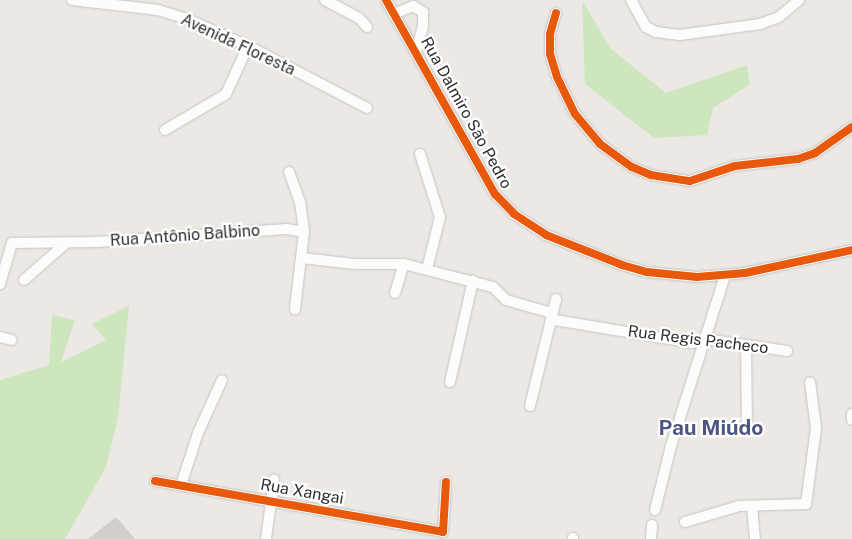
<!DOCTYPE html>
<html>
<head>
<meta charset="utf-8">
<style>
  body { margin:0 }
  #map { position:relative; width:852px; height:539px; overflow:hidden; background:#ece8e4; font-family:"Public Sans",sans-serif }
  div>[style] { position:absolute }
  [style*='--x'] { left:calc(var(--x)*1px); top:calc(var(--y)*1px); width:calc(var(--w)*1px); rotate:calc(var(--a)*1deg) }
  .green>* { inset:0; background:#cee6be }
  .building>* { inset:0; background:#d1cecb }
  .roads { filter:drop-shadow(0 0 1px #c5c4c5) drop-shadow(0 0 1px #c5c4c5) }
  .minor>* { height:10px; margin:-5px; padding:0 5px; transform-origin:5px; border-radius:5px; background:#fcfcfb }
  .cycleway>* { height:8px; margin:-4px; padding:0 4px; transform-origin:4px; border-radius:4px; background:#e8590c }
  span { translate:-50% -50%; white-space:nowrap; text-align:center; line-height:1.15; -webkit-text-stroke:4.5px #fff; paint-order:stroke }
  .street-label { font-size:16px; color:#2e2e2e }
  .district-label { font-size:21px; color:#4d5680; font-weight:700 }
</style>
</head>
<body>
<div id="map">
  <div class="green">
    <div style="clip-path:polygon(582px 0,611px 49px,666px 93px,747px 65px,750px 84px,713px 108px,707px 135px,654px 138px,585px 84px)"></div>
    <div style="clip-path:polygon(129px 306px,118px 417px,106px 467px,65px 539px,0 539px,0 380px,49px 365px,52px 315px,75px 320px,61px 362px,106px 340px,92px 324px)"></div>
  </div>
  <div class="building">
    <div style="clip-path:polygon(116px 517px,135px 539px,88px 539px)"></div>
  </div>
  <div class="roads">
    <div class="minor">
      <div style="--x:72;--y:0;--w:87;--a:6.6"></div>
      <div style="--x:158;--y:10;--w:28;--a:17"></div>
      <div style="--x:185;--y:18;--w:69;--a:24"></div>
      <div style="--x:248;--y:46;--w:134;--a:27.5"></div>
      <div style="--x:325;--y:0;--w:38;--a:28"></div>
      <div style="--x:359;--y:18;--w:12;--a:48"></div>
      <div style="--x:386;--y:0;--w:223;--a:60.7"></div>
      <div style="--x:495;--y:194;--w:28;--a:46"></div>
      <div style="--x:514;--y:214;--w:38;--a:33"></div>
      <div style="--x:546;--y:235;--w:82;--a:21.5"></div>
      <div style="--x:622;--y:265;--w:26;--a:16"></div>
      <div style="--x:647;--y:272;--w:50;--a:5.7"></div>
      <div style="--x:697;--y:277;--w:48;--a:-4.8"></div>
      <div style="--x:745;--y:273;--w:109;--a:-12.1"></div>
      <div style="--x:631;--y:0;--w:31;--a:61"></div>
      <div style="--x:646;--y:27;--w:11;--a:27"></div>
      <div style="--x:656;--y:32;--w:24;--a:7"></div>
      <div style="--x:680;--y:35;--w:81;--a:-7.8"></div>
      <div style="--x:760;--y:24;--w:20;--a:-20"></div>
      <div style="--x:779;--y:17;--w:26;--a:-40"></div>
      <div style="--x:556;--y:13;--w:22;--a:106"></div>
      <div style="--x:550;--y:34;--w:20;--a:90"></div>
      <div style="--x:550;--y:54;--w:24;--a:73"></div>
      <div style="--x:557;--y:77;--w:41;--a:64.1"></div>
      <div style="--x:575;--y:114;--w:39;--a:50"></div>
      <div style="--x:600;--y:144;--w:39;--a:36"></div>
      <div style="--x:632;--y:167;--w:21;--a:23"></div>
      <div style="--x:651;--y:175;--w:39;--a:9"></div>
      <div style="--x:690;--y:181;--w:47;--a:-18.4"></div>
      <div style="--x:735;--y:166;--w:63;--a:-6.3"></div>
      <div style="--x:798;--y:159;--w:18;--a:-19"></div>
      <div style="--x:815;--y:153;--w:45;--a:-35.1"></div>
      <div style="--x:394;--y:14;--w:21;--a:-23"></div>
      <div style="--x:413;--y:6;--w:12;--a:31"></div>
      <div style="--x:423;--y:12;--w:14;--a:90"></div>
      <div style="--x:423;--y:26;--w:28;--a:105"></div>
      <div style="--x:165;--y:130;--w:71;--a:-30.5"></div>
      <div style="--x:226;--y:94;--w:53;--a:-65.4"></div>
      <div style="--x:420;--y:154;--w:66;--a:72.4"></div>
      <div style="--x:440;--y:217;--w:54;--a:104"></div>
      <div style="--x:289;--y:172;--w:32;--a:70"></div>
      <div style="--x:300;--y:202;--w:30;--a:82"></div>
      <div style="--x:304;--y:232;--w:78;--a:96.7"></div>
      <div style="--x:302;--y:258;--w:53;--a:6.5"></div>
      <div style="--x:355;--y:264;--w:49;--a:0"></div>
      <div style="--x:404;--y:264;--w:92;--a:14.5"></div>
      <div style="--x:493;--y:287;--w:18;--a:45"></div>
      <div style="--x:506;--y:300;--w:44;--a:15.9"></div>
      <div style="--x:548;--y:312;--w:11;--a:49"></div>
      <div style="--x:555;--y:320;--w:139;--a:9.5"></div>
      <div style="--x:692;--y:343;--w:20;--a:-9"></div>
      <div style="--x:712;--y:340;--w:76;--a:8.3"></div>
      <div style="--x:24;--y:280;--w:55;--a:-41.3"></div>
      <div style="--x:0;--y:284;--w:43;--a:-73.7"></div>
      <div style="--x:12;--y:243;--w:85;--a:-0.7"></div>
      <div style="--x:97;--y:242;--w:190;--a:-3.9"></div>
      <div style="--x:287;--y:229;--w:17;--a:10"></div>
      <div style="--x:395;--y:293;--w:30;--a:-73"></div>
      <div style="--x:0;--y:337;--w:12;--a:14"></div>
      <div style="--x:746;--y:345;--w:82;--a:89.3"></div>
      <div style="--x:450;--y:382;--w:104;--a:-77.2"></div>
      <div style="--x:530;--y:406;--w:110;--a:-76.3"></div>
      <div style="--x:852;--y:414;--w:6;--a:90"></div>
      <div style="--x:155;--y:481;--w:292;--a:10"></div>
      <div style="--x:443;--y:532;--w:50;--a:-86.6"></div>
      <div style="--x:181;--y:485;--w:55;--a:-71.9"></div>
      <div style="--x:198;--y:433;--w:58;--a:-65.6"></div>
      <div style="--x:752;--y:506;--w:33;--a:85"></div>
      <div style="--x:655;--y:510;--w:66;--a:-76"></div>
      <div style="--x:671;--y:446;--w:178;--a:-72.4"></div>
      <div style="--x:685;--y:522;--w:56;--a:-16.5"></div>
      <div style="--x:739;--y:506;--w:67;--a:-1.7"></div>
      <div style="--x:806;--y:504;--w:77;--a:-82.5"></div>
      <div style="--x:816;--y:428;--w:46;--a:-97.4"></div>
      <div style="--x:266;--y:539;--w:60;--a:-82.3"></div>
      <div style="--x:573;--y:539;--w:1;--a:-90"></div>
      <div style="--x:651;--y:539;--w:14;--a:-86"></div>
    </div>
  </div>
  <div class="cycleway">
    <div style="--x:386;--y:0;--w:223;--a:60.7"></div>
    <div style="--x:495;--y:194;--w:28;--a:46"></div>
    <div style="--x:514;--y:214;--w:38;--a:33"></div>
    <div style="--x:546;--y:235;--w:82;--a:21.5"></div>
    <div style="--x:622;--y:265;--w:26;--a:16"></div>
    <div style="--x:647;--y:272;--w:50;--a:5.7"></div>
    <div style="--x:697;--y:277;--w:48;--a:-4.8"></div>
    <div style="--x:745;--y:273;--w:109;--a:-12.1"></div>
    <div style="--x:556;--y:13;--w:22;--a:106"></div>
    <div style="--x:550;--y:34;--w:20;--a:90"></div>
    <div style="--x:550;--y:54;--w:24;--a:73"></div>
    <div style="--x:557;--y:77;--w:41;--a:64.1"></div>
    <div style="--x:575;--y:114;--w:39;--a:50"></div>
    <div style="--x:600;--y:144;--w:39;--a:36"></div>
    <div style="--x:632;--y:167;--w:21;--a:23"></div>
    <div style="--x:651;--y:175;--w:39;--a:9"></div>
    <div style="--x:690;--y:181;--w:47;--a:-18.4"></div>
    <div style="--x:735;--y:166;--w:63;--a:-6.3"></div>
    <div style="--x:798;--y:159;--w:18;--a:-19"></div>
    <div style="--x:815;--y:153;--w:45;--a:-35.1"></div>
    <div style="--x:155;--y:481;--w:292;--a:10"></div>
    <div style="--x:443;--y:532;--w:50;--a:-86.6"></div>
  </div>
  <div class="street-label">
    <span style="left:238px;top:45px;rotate:25deg">Avenida Floresta</span>
    <span style="left:466px;top:113px;rotate:61deg">Rua Dalmiro São Pedro</span>
    <span style="left:185px;top:236px;rotate:-4deg">Rua Antônio Balbino</span>
    <span style="left:698px;top:340px;rotate:7deg">Rua Regis Pacheco</span>
    <span style="left:302px;top:492px;rotate:10deg">Rua Xangai</span>
  </div>
  <div class="district-label">
    <span style="left:711px;top:428px">Pau Miúdo</span>
  </div>
</div>
</body>
</html>
